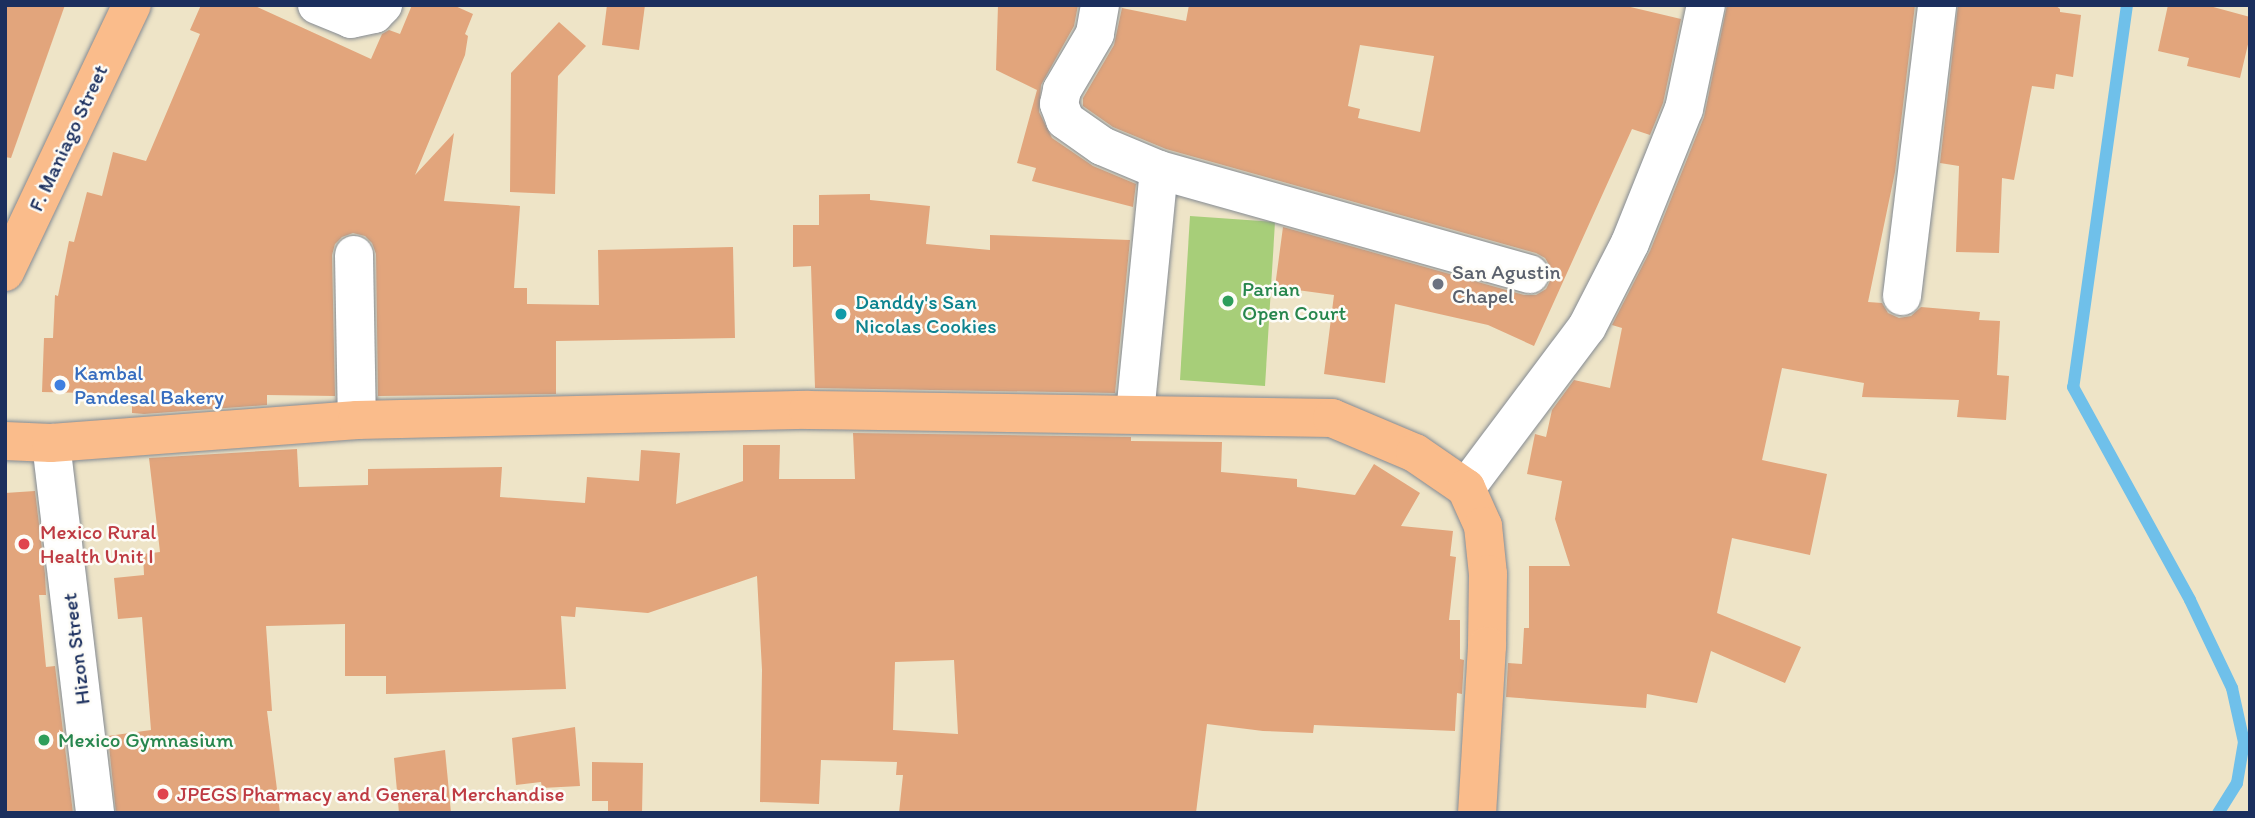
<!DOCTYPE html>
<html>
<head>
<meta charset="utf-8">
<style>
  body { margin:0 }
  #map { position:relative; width:2255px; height:818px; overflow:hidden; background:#eee4c7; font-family:Itim,sans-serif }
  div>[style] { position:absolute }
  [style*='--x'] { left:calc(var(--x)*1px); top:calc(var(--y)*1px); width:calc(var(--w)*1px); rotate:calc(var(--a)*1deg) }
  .green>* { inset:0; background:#a7ce79 }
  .stream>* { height:12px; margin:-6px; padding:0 6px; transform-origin:6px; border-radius:6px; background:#6fc0ea }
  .building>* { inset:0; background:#e2a57c }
  .roads { filter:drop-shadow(0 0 2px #848a92) drop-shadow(0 0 2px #848a92) }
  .minor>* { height:38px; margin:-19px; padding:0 19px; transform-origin:19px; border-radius:19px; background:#fff }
  .major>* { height:38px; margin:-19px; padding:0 19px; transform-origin:19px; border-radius:19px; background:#fabc8b }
  .dots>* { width:19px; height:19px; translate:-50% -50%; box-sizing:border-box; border:4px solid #fdfcf7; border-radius:50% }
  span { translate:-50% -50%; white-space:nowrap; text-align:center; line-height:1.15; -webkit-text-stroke:5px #fdfcf7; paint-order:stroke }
  .street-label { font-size:21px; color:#1b2f5e }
  .worship-label { font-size:21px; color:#5b616d }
  .left { translate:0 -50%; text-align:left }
  .leisure-label { font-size:21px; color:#27864d }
  .culture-label { font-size:21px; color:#0d838f }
  .shop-label { font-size:21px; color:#366cbe }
  .health-label { font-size:21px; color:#be3a42 }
  .frame { position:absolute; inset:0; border:7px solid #1b2f5e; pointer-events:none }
</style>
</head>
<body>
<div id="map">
  <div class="green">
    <div style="clip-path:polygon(1190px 216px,1275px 222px,1265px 386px,1180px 380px)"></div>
  </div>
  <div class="stream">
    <div style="--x:2127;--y:5;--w:386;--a:98"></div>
    <div style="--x:2073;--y:387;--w:243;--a:61.2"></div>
    <div style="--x:2190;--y:600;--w:98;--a:64.5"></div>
    <div style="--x:2232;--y:688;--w:55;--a:77.5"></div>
    <div style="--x:2244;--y:742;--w:42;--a:99.7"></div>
    <div style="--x:2237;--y:783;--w:36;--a:122"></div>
  </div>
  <div class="building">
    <div style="clip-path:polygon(5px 5px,65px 5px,11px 158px,5px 157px)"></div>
    <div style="clip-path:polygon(201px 5px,253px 5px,371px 59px,382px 34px,389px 30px,400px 34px,412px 5px,453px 5px,473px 14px,465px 34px,468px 36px,465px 55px,415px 175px,454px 133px,444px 201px,520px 206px,514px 288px,527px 288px,527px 304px,599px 305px,598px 250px,733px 247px,735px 338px,556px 341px,556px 394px,378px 396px,376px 254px,372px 243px,365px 236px,353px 233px,342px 237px,335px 244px,332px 255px,335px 396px,267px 395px,267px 405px,144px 414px,132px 413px,132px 394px,42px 392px,44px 338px,53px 338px,55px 295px,58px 296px,69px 241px,74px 242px,87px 192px,102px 196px,113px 152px,146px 161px,200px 34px,190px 30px)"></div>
    <div style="clip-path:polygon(607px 5px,645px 5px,639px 50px,602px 45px)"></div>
    <div style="clip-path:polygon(998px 5px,1078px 5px,1074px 26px,1041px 85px,1039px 112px,1052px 138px,1093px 166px,1136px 184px,1133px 207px,1032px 181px,1036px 168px,1017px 163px,1037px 90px,996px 70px)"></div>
    <div style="clip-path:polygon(evenodd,1189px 5px,1622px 5px,1681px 19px,1663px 103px,1650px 135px,1632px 129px,1534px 346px,1488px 325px,1395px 304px,1385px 383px,1324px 374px,1334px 295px,1275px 287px,1283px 227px,1524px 295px,1536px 295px,1546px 289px,1551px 279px,1551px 268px,1545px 258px,1536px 253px,1166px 149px,1113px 127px,1083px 106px,1083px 98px,1114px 45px,1122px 8px,1186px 21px,1189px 5px,1360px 45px,1434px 56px,1420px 132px,1358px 118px,1360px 109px,1348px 106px,1360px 45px)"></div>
    <div style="clip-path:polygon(1727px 5px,1915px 5px,1895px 172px,1868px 302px,1882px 303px,1888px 313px,1899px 318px,1911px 316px,1921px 307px,1980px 312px,1979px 320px,2000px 321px,1997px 375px,2009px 376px,2006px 420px,1957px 417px,1959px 400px,1862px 397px,1864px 383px,1782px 368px,1762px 460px,1827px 474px,1810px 555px,1732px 538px,1717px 613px,1801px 647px,1785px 683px,1711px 651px,1697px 703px,1647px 694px,1646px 708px,1506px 697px,1508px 663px,1522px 664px,1524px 628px,1529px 628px,1529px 566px,1570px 566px,1555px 519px,1562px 481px,1527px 474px,1535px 434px,1546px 437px,1552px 410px,1574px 380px,1610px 388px,1622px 328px,1612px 325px,1650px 251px,1704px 117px)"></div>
    <div style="clip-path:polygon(1958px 5px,2055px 5px,2060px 9px,2060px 12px,2081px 15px,2073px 77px,2056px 74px,2054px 89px,2032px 86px,2014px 180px,2002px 178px,1999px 253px,1956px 252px,1959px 166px,1940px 163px)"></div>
    <div style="clip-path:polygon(2168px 5px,2206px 5px,2250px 17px,2250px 36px,2240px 78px,2187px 66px,2189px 58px,2158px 51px)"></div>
    <div style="clip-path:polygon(559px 22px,586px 46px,558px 76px,555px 194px,510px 192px,511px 73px)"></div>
    <div style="clip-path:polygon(870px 194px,870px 200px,930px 206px,926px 244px,990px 250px,990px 235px,1130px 240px,1115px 393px,815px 388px,811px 266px,793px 267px,793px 225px,819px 225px,819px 195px)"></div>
    <div style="clip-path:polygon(evenodd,853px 433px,1131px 437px,1131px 441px,1222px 442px,1221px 472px,1297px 479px,1297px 487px,1355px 495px,1374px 464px,1420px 493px,1401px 526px,1453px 531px,1450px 556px,1456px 557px,1449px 620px,1460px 620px,1460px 659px,1464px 660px,1462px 694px,1457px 693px,1455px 731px,1314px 725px,1313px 733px,1263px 731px,1207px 724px,1196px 813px,899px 813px,903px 775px,896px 775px,897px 762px,821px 760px,819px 804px,760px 802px,762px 670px,757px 576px,648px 613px,576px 607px,575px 617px,561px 616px,566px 689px,386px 694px,386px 676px,345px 676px,345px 624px,266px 626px,272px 711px,267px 711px,280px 813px,116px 813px,108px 736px,151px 730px,142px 617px,118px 619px,114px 578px,144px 575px,143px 554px,160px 552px,149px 458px,297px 449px,299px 487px,368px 485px,368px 469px,502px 467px,500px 497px,585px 503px,587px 477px,639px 481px,641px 450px,680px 453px,676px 504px,743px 481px,743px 445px,780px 445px,779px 479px,855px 479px,853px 433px,954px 660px,958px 734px,893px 730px,895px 662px,954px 660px)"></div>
    <div style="clip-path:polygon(35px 491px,45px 574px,46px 595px,39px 595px,46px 667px,55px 666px,73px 813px,5px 813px,5px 493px)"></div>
    <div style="clip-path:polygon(575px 727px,580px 786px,542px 788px,541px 782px,516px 785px,512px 738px)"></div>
    <div style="clip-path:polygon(445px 750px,451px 813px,399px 813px,394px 758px)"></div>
    <div style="clip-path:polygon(592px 762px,643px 763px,642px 813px,608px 813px,608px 801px,592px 801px)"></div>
  </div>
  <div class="roads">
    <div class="minor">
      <div style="--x:317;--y:5;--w:37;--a:22"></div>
      <div style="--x:351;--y:19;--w:24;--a:-12"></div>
      <div style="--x:374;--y:14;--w:13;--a:-45"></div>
      <div style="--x:1100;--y:5;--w:29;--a:100"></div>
      <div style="--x:1095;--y:34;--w:65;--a:120.5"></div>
      <div style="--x:1062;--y:90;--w:14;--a:102"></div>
      <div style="--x:1059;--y:104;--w:17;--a:69"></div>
      <div style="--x:1065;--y:120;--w:45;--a:35.1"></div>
      <div style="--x:1102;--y:146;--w:62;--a:22.8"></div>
      <div style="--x:1159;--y:170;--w:385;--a:15.7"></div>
      <div style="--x:354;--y:255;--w:165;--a:89"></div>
      <div style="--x:1902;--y:296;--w:293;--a:-83.1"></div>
      <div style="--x:1135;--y:414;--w:245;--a:-84.4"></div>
      <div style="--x:51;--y:443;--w:373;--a:83.2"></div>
      <div style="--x:1466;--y:488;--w:201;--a:-53.1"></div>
      <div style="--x:1587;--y:327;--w:94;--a:-62.9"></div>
      <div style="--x:1630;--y:243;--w:144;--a:-68.1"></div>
      <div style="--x:1684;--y:109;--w:106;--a:-78.1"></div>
    </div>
    <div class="major">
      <div style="--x:5;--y:272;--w:296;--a:-64.6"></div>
      <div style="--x:5;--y:441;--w:46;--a:2.5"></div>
      <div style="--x:51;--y:443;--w:307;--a:-4.3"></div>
      <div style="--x:357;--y:420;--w:451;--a:-1.3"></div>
      <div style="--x:808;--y:410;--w:524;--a:0.87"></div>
      <div style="--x:1332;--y:418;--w:90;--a:22.9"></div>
      <div style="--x:1415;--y:453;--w:62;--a:34.5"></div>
      <div style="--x:1466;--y:488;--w:42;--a:65.9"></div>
      <div style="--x:1483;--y:526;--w:48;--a:84.1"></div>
      <div style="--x:1488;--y:574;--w:72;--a:90.8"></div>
      <div style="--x:1487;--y:646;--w:167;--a:93.4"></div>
    </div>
  </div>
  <div class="dots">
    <div style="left:1438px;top:284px;background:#6b7280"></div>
    <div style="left:1228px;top:301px;background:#2e9e5b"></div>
    <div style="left:841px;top:314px;background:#0f9aa8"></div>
    <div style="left:60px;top:385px;background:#3f7fe0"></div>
    <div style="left:24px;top:544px;background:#e0444e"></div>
    <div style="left:44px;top:740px;background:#2e9e5b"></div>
    <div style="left:163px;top:794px;background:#e0444e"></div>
  </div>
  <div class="street-label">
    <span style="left:68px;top:138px;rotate:-65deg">F. Maniago Street</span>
    <span style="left:76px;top:649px;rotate:-97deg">Hizon Street</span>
  </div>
  <div class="worship-label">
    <span class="left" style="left:1452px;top:284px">San Agustin<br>Chapel</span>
  </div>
  <div class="leisure-label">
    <span class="left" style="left:1242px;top:301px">Parian<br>Open Court</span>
    <span class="left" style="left:58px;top:740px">Mexico Gymnasium</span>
  </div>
  <div class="culture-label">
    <span class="left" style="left:855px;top:314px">Danddy's San<br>Nicolas Cookies</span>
  </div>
  <div class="shop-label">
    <span class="left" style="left:74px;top:385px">Kambal<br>Pandesal Bakery</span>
  </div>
  <div class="health-label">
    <span class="left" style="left:40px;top:544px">Mexico Rural<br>Health Unit I</span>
    <span class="left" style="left:177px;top:794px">JPEGS Pharmacy and General Merchandise</span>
  </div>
  <div class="frame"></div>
</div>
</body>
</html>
